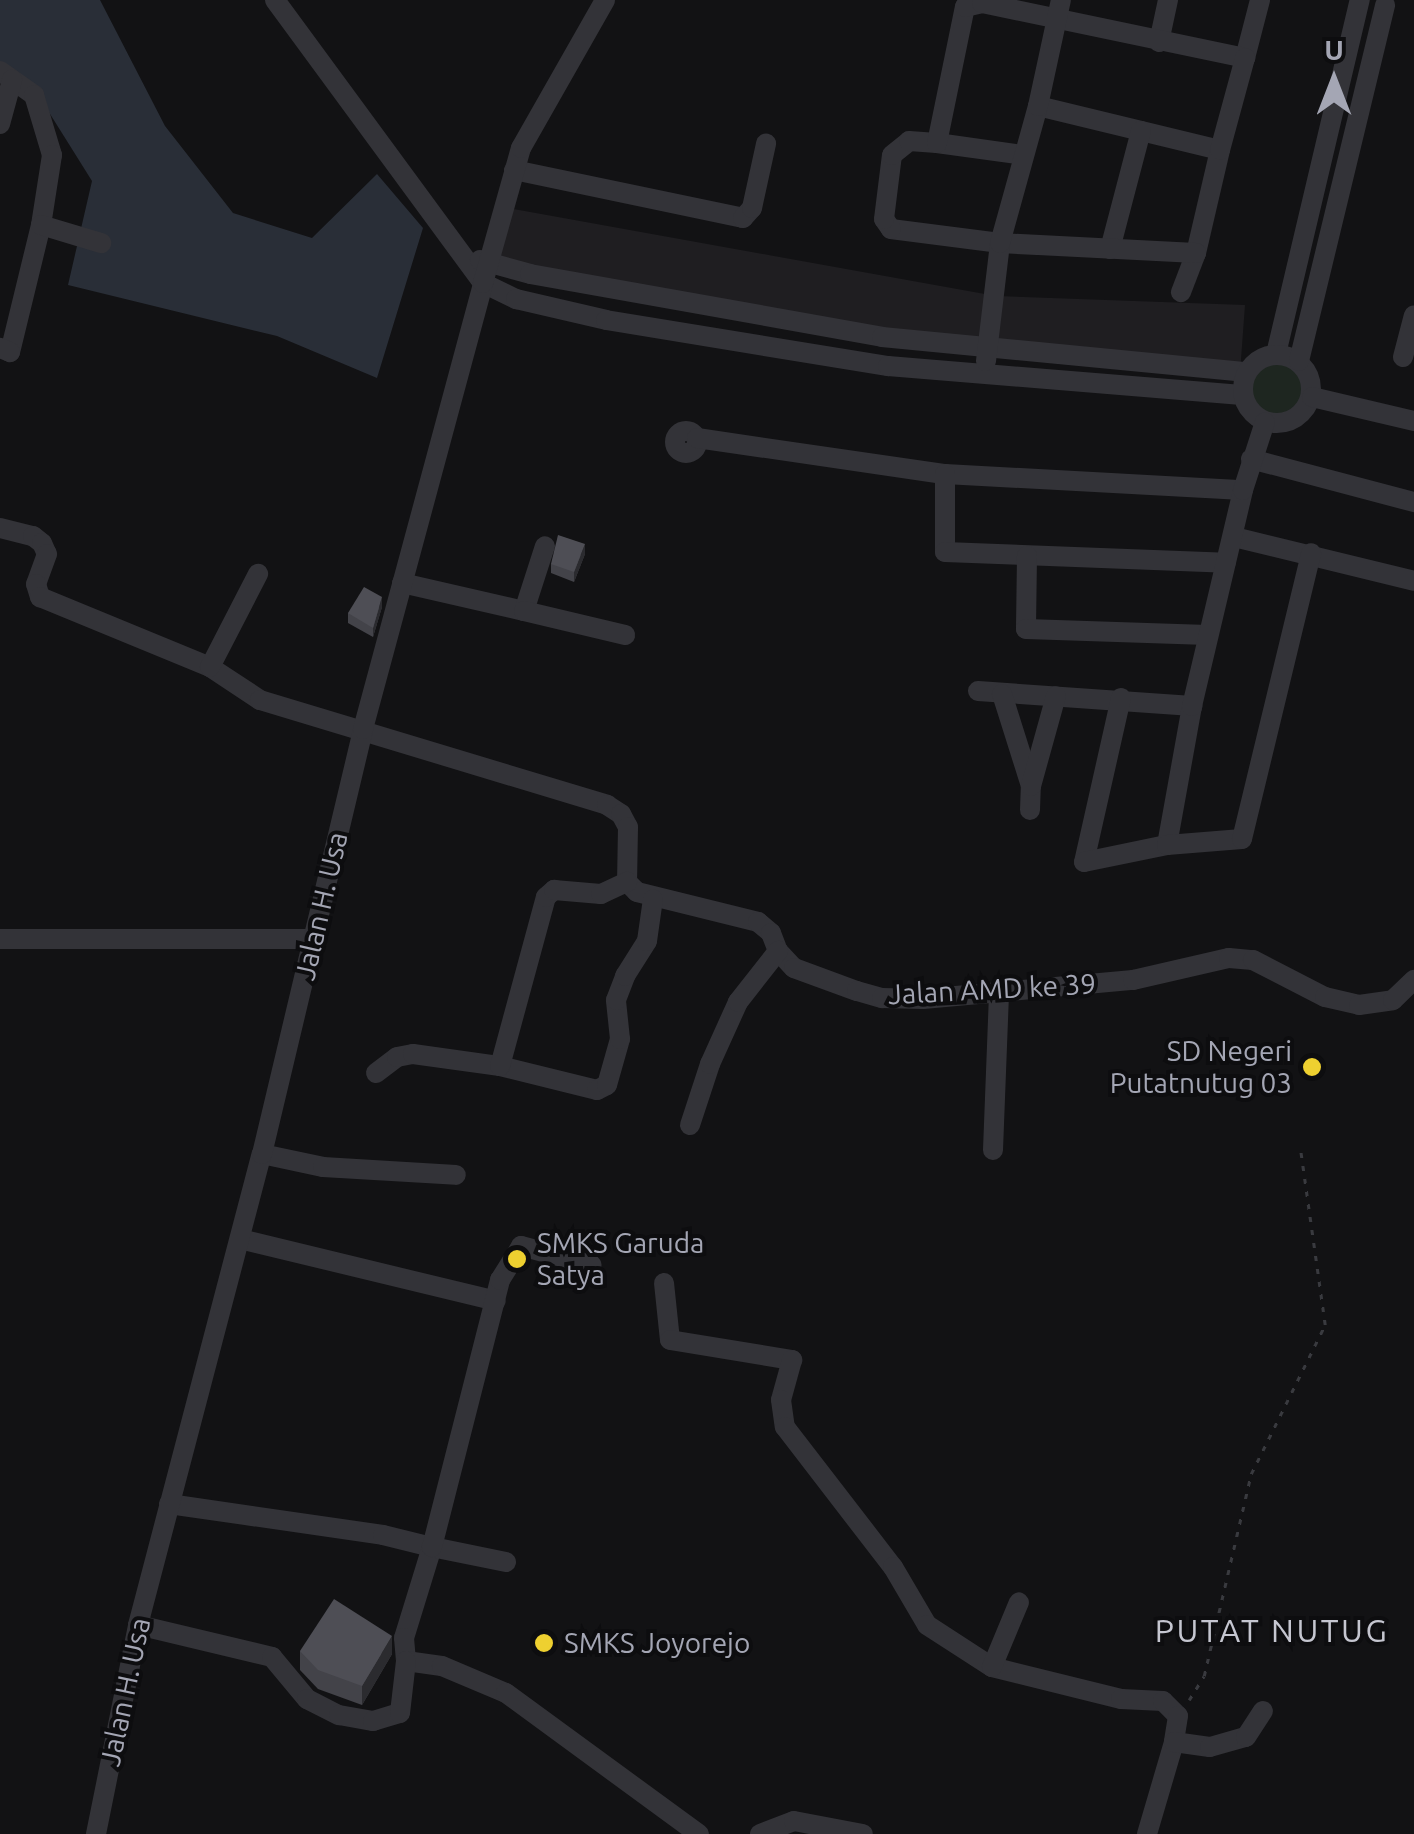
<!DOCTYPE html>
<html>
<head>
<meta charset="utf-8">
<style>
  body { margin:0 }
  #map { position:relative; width:1414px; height:1834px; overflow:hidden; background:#121214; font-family:Ubuntu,sans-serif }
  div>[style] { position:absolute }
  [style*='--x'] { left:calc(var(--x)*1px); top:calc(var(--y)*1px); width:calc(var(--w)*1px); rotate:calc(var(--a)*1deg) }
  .built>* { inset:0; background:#1f1e21 }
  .green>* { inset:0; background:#1e2620 }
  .round { border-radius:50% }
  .water>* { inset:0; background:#292e37 }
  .path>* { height:2.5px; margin-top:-1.25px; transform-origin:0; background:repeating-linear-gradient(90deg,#393a3f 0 5px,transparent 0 13px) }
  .minor>* { height:20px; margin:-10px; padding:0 10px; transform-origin:10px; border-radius:10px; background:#333338 }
  .minor>.ring { margin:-10px; padding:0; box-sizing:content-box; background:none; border:20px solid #333338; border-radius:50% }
  .wall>* { inset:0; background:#434349 }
  .shaded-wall>* { inset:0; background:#2b2b2f }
  .building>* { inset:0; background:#4e4e55 }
  .dots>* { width:28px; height:28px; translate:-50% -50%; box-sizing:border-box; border:5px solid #0d0d0f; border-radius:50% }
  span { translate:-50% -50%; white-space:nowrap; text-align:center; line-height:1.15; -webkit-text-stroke:8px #0d0d0f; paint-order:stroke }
  .street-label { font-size:28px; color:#a4a6b4 }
  .poi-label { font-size:28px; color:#a4a6b4 }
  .right { translate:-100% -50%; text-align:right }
  .left { translate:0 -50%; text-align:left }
  .quarter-label { font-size:32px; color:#c5c6d0; letter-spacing:2.5px }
  .north { position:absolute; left:1284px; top:30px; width:100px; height:100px; -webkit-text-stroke:8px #0d0d0f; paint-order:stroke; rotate:0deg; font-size:28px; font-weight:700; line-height:40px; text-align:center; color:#a4a6b4 }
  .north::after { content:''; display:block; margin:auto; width:35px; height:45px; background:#a4a6b4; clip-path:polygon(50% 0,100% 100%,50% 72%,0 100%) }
</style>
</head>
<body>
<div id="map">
  <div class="built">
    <div style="clip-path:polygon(502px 207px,996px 296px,1245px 305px,1240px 373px,979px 356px,483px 261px)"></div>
  </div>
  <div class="green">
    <div class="round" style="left:1239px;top:347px;width:68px;height:68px"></div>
  </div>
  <div class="water">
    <div style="clip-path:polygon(0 0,100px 0,165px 126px,233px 213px,312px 238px,377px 174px,423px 228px,377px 378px,277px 336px,68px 285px,92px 181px,30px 82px,0 63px)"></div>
  </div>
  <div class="path">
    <div style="--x:1189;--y:1700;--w:28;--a:-58"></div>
    <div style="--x:1204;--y:1676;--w:207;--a:-76.9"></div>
    <div style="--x:1251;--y:1474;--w:166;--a:-63.6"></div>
    <div style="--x:1325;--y:1325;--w:181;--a:-98"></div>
  </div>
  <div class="minor">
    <div style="--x:275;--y:0;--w:351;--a:53.7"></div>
    <div style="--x:483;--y:283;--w:37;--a:26"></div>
    <div style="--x:516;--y:299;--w:92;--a:13.1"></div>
    <div style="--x:606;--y:320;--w:286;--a:9.3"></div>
    <div style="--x:888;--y:366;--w:355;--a:4.7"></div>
    <div style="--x:1159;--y:42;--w:43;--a:-77.9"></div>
    <div style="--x:1245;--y:58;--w:60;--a:-75.5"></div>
    <div style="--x:0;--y:71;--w:42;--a:35.2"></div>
    <div style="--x:34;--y:95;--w:63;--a:73.3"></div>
    <div style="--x:52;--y:155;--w:71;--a:98.9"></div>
    <div style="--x:41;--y:225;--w:131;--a:103.7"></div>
    <div style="--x:10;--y:352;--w:11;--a:-158"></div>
    <div style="--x:1038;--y:106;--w:187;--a:13.6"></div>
    <div style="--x:1220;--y:150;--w:106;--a:103.1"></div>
    <div style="--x:1196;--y:253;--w:42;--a:111"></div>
    <div style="--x:0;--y:124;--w:46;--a:-74.7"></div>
    <div style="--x:937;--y:143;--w:87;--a:7.9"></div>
    <div style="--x:514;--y:170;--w:234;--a:11.8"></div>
    <div style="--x:743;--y:218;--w:13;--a:-48"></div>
    <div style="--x:752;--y:208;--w:66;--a:-77.7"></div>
    <div style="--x:41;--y:225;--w:63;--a:16.7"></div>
    <div style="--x:1110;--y:249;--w:122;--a:-75.3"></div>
    <div style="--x:1196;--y:253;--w:196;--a:-177.1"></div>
    <div style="--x:1000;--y:243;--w:110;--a:-172.7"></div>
    <div style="--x:891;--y:229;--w:12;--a:-125"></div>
    <div style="--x:884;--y:219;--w:64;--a:-82.9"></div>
    <div style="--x:892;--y:155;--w:22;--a:-39"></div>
    <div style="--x:909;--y:141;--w:28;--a:4"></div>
    <div style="--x:937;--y:143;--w:139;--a:-78.4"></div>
    <div style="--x:965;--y:7;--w:17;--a:-13"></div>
    <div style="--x:982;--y:3;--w:269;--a:11.8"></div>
    <div style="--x:1245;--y:58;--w:95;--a:105.2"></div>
    <div style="--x:480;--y:260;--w:52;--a:15.6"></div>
    <div style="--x:530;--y:274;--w:358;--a:10.1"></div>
    <div style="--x:882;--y:337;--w:366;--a:5.5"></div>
    <div style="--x:1276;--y:354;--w:364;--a:-76.7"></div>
    <div class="ring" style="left:1243px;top:355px;width:48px;height:48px"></div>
    <div style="--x:1403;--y:357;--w:43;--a:-75.3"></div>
    <div style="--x:986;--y:361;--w:119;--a:-83.2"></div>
    <div style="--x:1000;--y:243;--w:142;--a:-74.5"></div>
    <div style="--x:1038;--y:106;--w:108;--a:-77.8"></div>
    <div style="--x:1299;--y:361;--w:366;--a:-76.4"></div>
    <div style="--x:1312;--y:397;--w:105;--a:13.2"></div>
    <div class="ring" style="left:675px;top:431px;width:2px;height:2px"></div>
    <div style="--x:697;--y:438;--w:251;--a:8.3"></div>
    <div style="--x:945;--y:474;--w:298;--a:3.1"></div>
    <div style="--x:1251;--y:459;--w:169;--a:14.8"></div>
    <div style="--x:945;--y:474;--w:78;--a:90"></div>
    <div style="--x:945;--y:552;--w:281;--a:2.2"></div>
    <div style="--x:0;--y:528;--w:34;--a:14"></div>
    <div style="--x:33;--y:536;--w:11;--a:38"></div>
    <div style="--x:42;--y:543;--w:12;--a:66"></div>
    <div style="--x:47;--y:554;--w:32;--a:110"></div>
    <div style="--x:36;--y:584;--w:14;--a:73"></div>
    <div style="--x:40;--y:597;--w:184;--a:22.4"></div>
    <div style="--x:210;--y:667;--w:60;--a:33.4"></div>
    <div style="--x:260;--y:700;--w:363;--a:16.8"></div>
    <div style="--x:607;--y:805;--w:17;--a:33"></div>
    <div style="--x:621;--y:814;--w:15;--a:62"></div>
    <div style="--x:628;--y:827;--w:55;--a:91"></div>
    <div style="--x:627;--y:882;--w:14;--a:45"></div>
    <div style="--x:637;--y:892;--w:125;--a:13.9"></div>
    <div style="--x:758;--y:922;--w:17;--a:40"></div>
    <div style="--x:771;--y:933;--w:19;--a:69"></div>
    <div style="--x:778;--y:951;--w:23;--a:47"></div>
    <div style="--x:794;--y:968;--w:67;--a:20.1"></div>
    <div style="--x:857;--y:991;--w:26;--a:16"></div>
    <div style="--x:882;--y:998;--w:41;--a:1.4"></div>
    <div style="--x:923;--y:999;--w:211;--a:-5.2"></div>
    <div style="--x:1133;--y:980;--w:98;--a:-12.9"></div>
    <div style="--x:1229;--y:958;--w:24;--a:5"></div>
    <div style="--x:1253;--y:960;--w:81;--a:27.2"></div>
    <div style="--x:1325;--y:997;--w:35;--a:13"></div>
    <div style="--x:1359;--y:1005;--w:34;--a:-8"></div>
    <div style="--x:1393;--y:1000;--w:29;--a:-44"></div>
    <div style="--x:1234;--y:537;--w:185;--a:13.7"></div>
    <div style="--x:1027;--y:556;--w:73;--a:90.8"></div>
    <div style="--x:1026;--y:629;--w:182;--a:1.9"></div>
    <div style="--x:402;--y:583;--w:125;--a:12.9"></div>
    <div style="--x:524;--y:611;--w:68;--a:-72.1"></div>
    <div style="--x:524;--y:611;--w:104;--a:13.4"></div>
    <div style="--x:210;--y:667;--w:105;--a:-62.7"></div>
    <div style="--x:978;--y:691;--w:215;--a:4"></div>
    <div style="--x:1002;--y:694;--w:96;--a:72.5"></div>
    <div style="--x:1121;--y:698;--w:168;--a:102.7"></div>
    <div style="--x:1084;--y:862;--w:85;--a:-11.6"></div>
    <div style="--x:1167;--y:845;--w:141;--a:-79.8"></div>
    <div style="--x:1192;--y:706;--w:222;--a:-76.7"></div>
    <div style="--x:1243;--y:490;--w:71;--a:-72.1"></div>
    <div style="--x:1030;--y:810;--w:24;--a:-88"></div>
    <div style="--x:1031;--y:786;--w:93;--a:-74.5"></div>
    <div style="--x:1167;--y:845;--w:75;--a:-4.6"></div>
    <div style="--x:1242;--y:839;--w:294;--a:-76.4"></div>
    <div style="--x:0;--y:939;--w:313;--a:0"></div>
    <div style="--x:500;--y:1066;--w:100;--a:13.9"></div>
    <div style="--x:597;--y:1090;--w:11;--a:-27"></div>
    <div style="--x:607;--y:1085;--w:48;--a:-74.2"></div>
    <div style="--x:620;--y:1039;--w:39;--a:-96"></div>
    <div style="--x:616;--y:1000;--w:26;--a:-69"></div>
    <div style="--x:625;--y:976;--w:41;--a:-57.8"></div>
    <div style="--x:647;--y:941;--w:42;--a:-81.9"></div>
    <div style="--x:376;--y:1073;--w:26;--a:-37"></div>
    <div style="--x:397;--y:1057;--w:16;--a:-11"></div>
    <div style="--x:413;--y:1054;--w:88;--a:7.9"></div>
    <div style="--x:500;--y:1066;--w:175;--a:-74.8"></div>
    <div style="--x:546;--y:897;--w:11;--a:-41"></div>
    <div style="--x:554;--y:890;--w:47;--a:4.9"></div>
    <div style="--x:601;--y:894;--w:29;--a:-25"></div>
    <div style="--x:690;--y:1125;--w:64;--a:-71.8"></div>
    <div style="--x:710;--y:1064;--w:68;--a:-65.7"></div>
    <div style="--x:738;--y:1002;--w:65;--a:-51.9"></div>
    <div style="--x:993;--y:1150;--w:158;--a:-87.8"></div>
    <div style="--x:262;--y:1154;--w:62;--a:12"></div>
    <div style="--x:323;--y:1167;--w:133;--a:3.4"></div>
    <div style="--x:240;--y:1239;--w:263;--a:13.6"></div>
    <div style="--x:664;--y:1283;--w:57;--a:84"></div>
    <div style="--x:670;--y:1340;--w:124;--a:9.3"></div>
    <div style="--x:792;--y:1360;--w:41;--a:105.4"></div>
    <div style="--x:781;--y:1400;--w:27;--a:82"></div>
    <div style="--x:785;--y:1427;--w:177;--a:52.4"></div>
    <div style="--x:893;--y:1567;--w:67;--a:59.6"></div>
    <div style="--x:927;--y:1625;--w:77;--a:32.9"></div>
    <div style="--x:992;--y:1667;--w:133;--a:13.9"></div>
    <div style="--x:1121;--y:1699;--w:42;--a:2.7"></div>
    <div style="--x:1163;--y:1701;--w:21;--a:45"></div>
    <div style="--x:1178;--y:1716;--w:26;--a:99"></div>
    <div style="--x:169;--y:1504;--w:216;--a:8.2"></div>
    <div style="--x:383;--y:1535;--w:50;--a:13.8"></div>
    <div style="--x:432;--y:1547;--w:95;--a:107.1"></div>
    <div style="--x:404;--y:1638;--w:23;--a:85"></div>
    <div style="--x:406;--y:1661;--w:36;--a:8"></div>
    <div style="--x:442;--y:1666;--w:69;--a:22.9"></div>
    <div style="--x:506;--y:1693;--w:239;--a:36.2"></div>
    <div style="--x:506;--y:1562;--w:76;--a:-168.5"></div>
    <div style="--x:432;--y:1547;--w:276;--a:-75.7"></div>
    <div style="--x:500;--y:1280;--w:40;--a:-58"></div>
    <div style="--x:521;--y:1246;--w:73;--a:15"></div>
    <div style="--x:138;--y:1625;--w:138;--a:13.4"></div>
    <div style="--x:272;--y:1657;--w:55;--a:50.2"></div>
    <div style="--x:307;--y:1699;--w:36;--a:27"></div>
    <div style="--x:339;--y:1715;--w:35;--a:10"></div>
    <div style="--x:373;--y:1721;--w:28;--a:-17"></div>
    <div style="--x:400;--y:1713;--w:52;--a:-83.4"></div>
    <div style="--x:992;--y:1667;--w:70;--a:-67.4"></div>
    <div style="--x:96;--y:1834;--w:213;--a:-78.6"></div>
    <div style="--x:138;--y:1625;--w:487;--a:-75.3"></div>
    <div style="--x:262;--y:1154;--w:437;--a:-76.6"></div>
    <div style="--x:363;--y:729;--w:462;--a:-74.9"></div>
    <div style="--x:483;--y:283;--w:140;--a:-74.3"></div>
    <div style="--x:521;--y:148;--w:170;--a:-60.4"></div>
    <div style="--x:760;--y:1834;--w:36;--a:-21"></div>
    <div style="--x:794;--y:1821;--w:70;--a:10.7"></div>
    <div style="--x:1147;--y:1834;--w:96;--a:-73.6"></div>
    <div style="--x:1174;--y:1742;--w:36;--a:8"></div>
    <div style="--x:1210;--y:1747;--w:37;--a:-16"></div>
    <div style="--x:1246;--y:1737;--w:31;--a:-57"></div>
  </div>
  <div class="wall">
    <div style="clip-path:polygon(585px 554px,574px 582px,551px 573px,551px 564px)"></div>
    <div style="clip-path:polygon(382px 607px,373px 637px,348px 623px,348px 613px)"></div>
    <div style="clip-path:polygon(300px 1651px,392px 1654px,362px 1705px,318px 1689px,300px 1670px)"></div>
  </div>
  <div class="shaded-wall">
    <div style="clip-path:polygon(585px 544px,585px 554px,574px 582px,574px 572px)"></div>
    <div style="clip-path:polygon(382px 597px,382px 607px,373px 637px,373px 628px)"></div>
    <div style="clip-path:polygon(392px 1636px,392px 1654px,362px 1705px,362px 1686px)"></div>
  </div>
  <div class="building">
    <div style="clip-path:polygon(558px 535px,585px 544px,574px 572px,551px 564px)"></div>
    <div style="clip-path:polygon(364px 587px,382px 597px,373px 628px,348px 613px)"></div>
    <div style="clip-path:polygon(334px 1599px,392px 1636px,362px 1686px,318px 1670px,300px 1651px)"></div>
  </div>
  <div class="dots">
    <div style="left:1312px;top:1067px;background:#eed030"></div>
    <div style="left:517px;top:1259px;background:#eed030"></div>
    <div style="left:544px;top:1643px;background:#eed030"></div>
  </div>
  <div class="street-label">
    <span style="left:321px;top:906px;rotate:-77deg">Jalan H. Usa</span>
    <span style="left:992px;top:989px;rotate:-3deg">Jalan AMD ke 39</span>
    <span style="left:125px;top:1692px;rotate:-78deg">Jalan H. Usa</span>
  </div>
  <div class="poi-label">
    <span class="right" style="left:1292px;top:1067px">SD Negeri<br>Putatnutug 03</span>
    <span class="left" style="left:537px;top:1259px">SMKS Garuda<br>Satya</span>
    <span class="left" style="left:564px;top:1643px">SMKS Joyorejo</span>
  </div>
  <div class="quarter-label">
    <span style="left:1272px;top:1630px">PUTAT NUTUG</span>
  </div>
  <div class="north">U</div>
</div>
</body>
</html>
